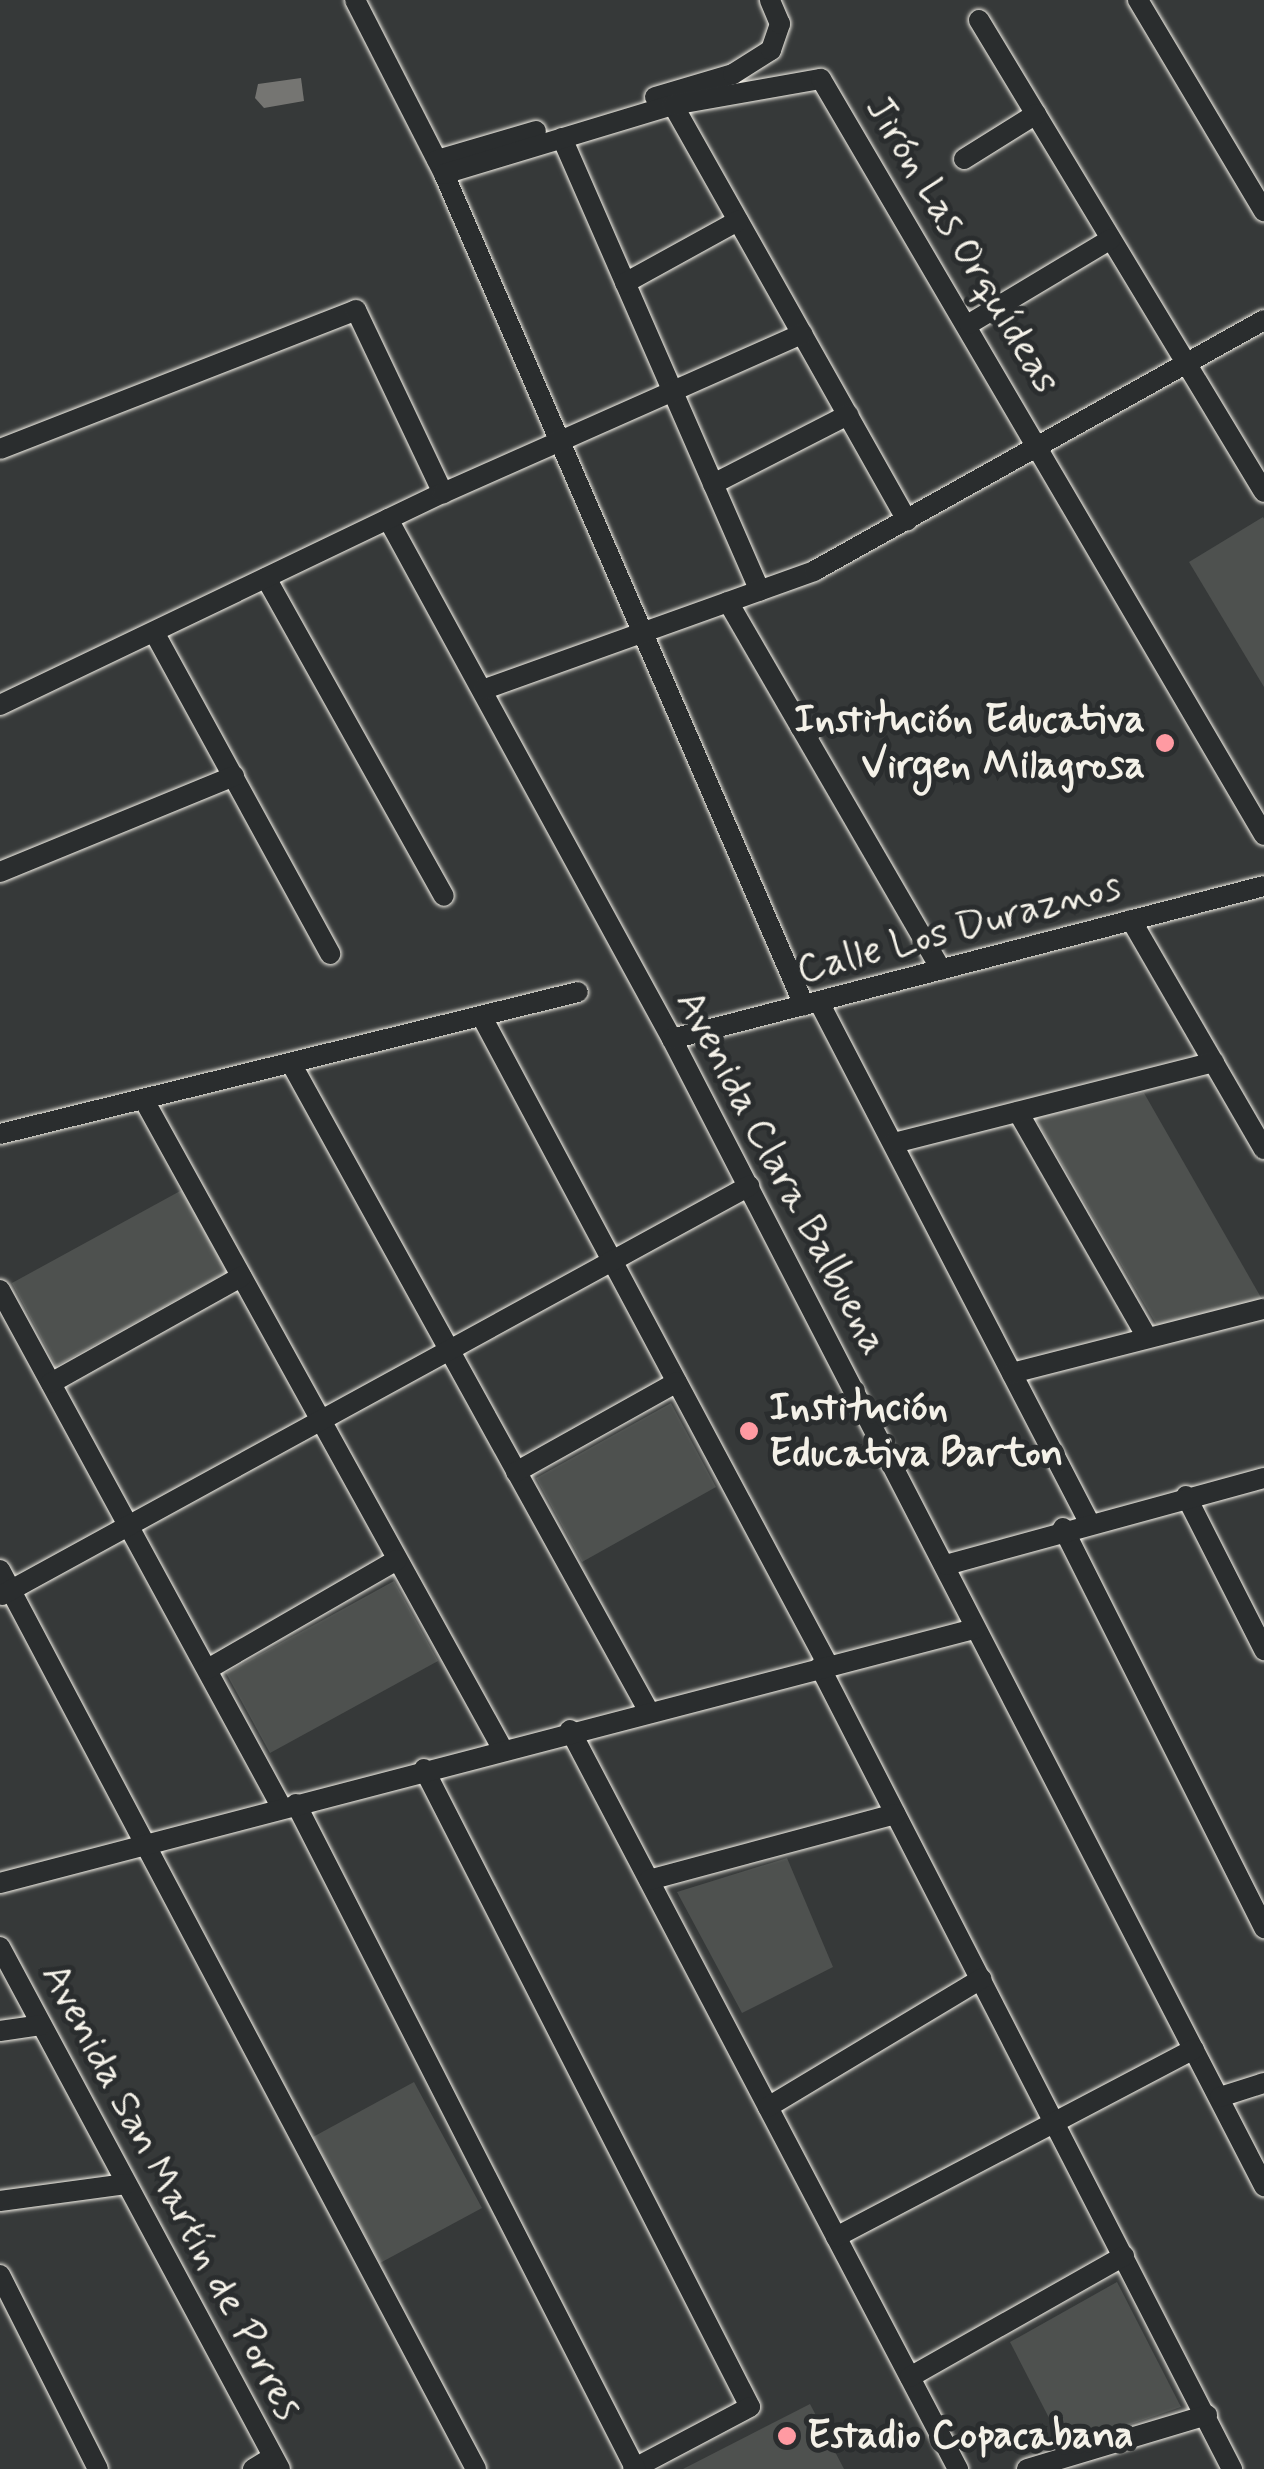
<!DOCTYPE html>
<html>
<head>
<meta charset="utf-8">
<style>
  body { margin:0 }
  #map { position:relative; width:1264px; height:2469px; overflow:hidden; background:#363939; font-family:Mynerve,sans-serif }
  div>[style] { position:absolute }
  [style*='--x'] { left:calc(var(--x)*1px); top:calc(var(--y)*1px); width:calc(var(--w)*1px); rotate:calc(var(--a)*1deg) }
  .green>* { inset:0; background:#4e514f }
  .water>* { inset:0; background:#757572 }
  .roads { filter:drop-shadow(0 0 2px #f4f1e8) drop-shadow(0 0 2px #f4f1e8) }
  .minor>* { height:20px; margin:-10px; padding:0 10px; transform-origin:10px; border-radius:10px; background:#2a2d2e }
  .dots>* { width:28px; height:28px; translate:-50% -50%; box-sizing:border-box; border:5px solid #2a2d2e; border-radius:50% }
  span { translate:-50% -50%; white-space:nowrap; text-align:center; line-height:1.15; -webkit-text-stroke:10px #2a2d2e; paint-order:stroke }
  .street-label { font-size:40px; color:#f4f1e8 }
  .poi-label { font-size:40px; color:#f4f1e8; font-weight:700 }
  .right { translate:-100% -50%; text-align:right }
  .left { translate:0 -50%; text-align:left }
</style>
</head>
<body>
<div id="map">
  <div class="green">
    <div style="clip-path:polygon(1263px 517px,1264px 519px,1264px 687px,1189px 562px)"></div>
    <div style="clip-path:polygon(1144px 1093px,1263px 1301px,1158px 1327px,1035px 1118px)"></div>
    <div style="clip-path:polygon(182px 1190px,227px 1272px,56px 1366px,12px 1283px)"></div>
    <div style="clip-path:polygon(671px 1403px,716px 1487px,582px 1562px,536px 1478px)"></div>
    <div style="clip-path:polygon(394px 1581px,438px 1661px,270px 1753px,226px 1673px)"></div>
    <div style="clip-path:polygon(787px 1858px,833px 1967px,742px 2013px,677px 1892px)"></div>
    <div style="clip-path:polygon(414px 2082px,482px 2208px,380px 2263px,313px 2137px)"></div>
    <div style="clip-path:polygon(1117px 2282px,1181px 2407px,1064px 2447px,1010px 2342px)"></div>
    <div style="clip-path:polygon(810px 2404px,844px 2469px,683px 2469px)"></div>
  </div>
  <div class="water">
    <div style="clip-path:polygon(301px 78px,304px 101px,264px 108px,255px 98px,258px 84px)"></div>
  </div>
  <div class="roads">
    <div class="minor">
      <div style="--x:355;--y:0;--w:195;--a:62.9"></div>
      <div style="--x:444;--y:174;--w:906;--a:66.58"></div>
      <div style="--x:1138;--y:0;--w:246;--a:59.2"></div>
      <div style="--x:979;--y:20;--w:551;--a:58.88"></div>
      <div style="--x:655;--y:97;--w:81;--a:-16.4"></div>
      <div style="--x:733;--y:74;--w:45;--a:-32.3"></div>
      <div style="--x:771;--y:50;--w:28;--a:-71"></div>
      <div style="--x:780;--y:24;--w:26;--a:-113"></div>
      <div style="--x:673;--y:105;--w:477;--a:60.6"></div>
      <div style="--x:562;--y:138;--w:494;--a:66.4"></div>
      <div style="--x:964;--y:159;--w:85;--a:-32"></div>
      <div style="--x:437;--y:160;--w:103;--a:-16.3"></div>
      <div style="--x:444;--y:174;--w:239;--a:-16.8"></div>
      <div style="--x:673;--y:105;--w:150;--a:-10"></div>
      <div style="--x:821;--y:79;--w:876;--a:59.63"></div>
      <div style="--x:625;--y:283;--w:129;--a:-28.8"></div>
      <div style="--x:969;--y:324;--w:165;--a:-30.9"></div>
      <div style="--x:0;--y:449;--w:382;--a:-21.3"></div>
      <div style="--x:356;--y:310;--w:203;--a:64.6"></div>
      <div style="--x:713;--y:484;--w:152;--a:-27.1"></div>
      <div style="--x:388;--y:519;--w:592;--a:61.36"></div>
      <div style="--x:672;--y:1039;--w:1291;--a:62.7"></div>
      <div style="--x:266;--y:578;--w:364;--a:60.8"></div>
      <div style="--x:728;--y:602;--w:425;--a:59.9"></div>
      <div style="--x:154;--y:632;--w:367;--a:61.3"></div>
      <div style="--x:485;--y:689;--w:350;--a:-19.7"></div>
      <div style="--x:814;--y:571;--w:515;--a:-29.15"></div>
      <div style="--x:0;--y:705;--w:491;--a:-25.6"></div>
      <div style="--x:443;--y:493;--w:393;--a:-23.9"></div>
      <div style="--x:0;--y:872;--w:253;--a:-22.3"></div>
      <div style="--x:1131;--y:920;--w:265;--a:59.9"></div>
      <div style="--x:819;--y:1002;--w:586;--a:62.56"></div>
      <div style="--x:482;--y:1017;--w:735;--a:61.9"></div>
      <div style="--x:672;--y:1039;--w:611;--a:-14.49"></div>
      <div style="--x:292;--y:1065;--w:737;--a:61.1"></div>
      <div style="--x:144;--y:1100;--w:740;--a:61.08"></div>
      <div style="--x:1018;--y:1112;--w:259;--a:60.2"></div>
      <div style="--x:0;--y:1134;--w:595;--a:-13.8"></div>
      <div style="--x:894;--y:1143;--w:330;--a:-14.2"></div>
      <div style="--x:0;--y:1290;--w:590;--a:61.44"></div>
      <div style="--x:1012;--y:1373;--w:260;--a:-14.3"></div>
      <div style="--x:51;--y:1383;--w:218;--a:-29.2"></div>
      <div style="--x:516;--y:1472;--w:184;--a:-29.2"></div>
      <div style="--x:1186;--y:1496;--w:173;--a:63.1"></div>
      <div style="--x:1063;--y:1528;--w:448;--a:63.3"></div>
      <div style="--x:946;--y:1565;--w:330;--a:-15.3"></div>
      <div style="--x:0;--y:1570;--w:1017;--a:62.1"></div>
      <div style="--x:2;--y:1595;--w:852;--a:-28.7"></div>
      <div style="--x:820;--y:1667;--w:902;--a:62.81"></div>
      <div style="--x:208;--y:1669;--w:218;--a:-30"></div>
      <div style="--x:570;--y:1730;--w:835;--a:62.3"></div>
      <div style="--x:424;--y:1769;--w:716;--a:62.93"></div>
      <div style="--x:750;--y:2407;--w:132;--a:152.1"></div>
      <div style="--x:296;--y:1804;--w:746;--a:62.95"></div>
      <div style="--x:649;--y:1880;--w:255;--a:-15"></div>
      <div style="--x:0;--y:1883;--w:1007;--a:-14.62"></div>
      <div style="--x:0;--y:1947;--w:592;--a:61.79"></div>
      <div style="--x:0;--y:2031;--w:41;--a:-8.3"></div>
      <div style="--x:1220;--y:2097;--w:46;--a:-17.7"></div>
      <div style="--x:768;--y:2107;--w:249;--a:-31"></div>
      <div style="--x:0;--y:2201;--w:127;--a:-7.7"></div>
      <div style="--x:836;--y:2237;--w:404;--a:-27.7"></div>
      <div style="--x:0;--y:2275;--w:217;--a:63.2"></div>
      <div style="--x:910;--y:2377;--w:246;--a:-29.5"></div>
      <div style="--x:253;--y:2469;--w:23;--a:-31"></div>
      <div style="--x:1027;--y:2469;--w:188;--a:-16.7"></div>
    </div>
  </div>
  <div class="dots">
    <div style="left:1165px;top:743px;background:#ff9aa2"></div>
    <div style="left:749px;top:1431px;background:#ff9aa2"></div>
    <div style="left:787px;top:2436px;background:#ff9aa2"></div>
  </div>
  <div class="street-label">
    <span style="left:962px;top:245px;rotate:59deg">Jirón Las Orquídeas</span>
    <span style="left:959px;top:929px;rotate:-15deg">Calle Los Duraznos</span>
    <span style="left:781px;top:1173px;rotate:62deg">Avenida Clara Balbuena</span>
    <span style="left:171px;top:2192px;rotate:62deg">Avenida San Martín de Porres</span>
  </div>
  <div class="poi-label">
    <span class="right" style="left:1145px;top:743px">Institución Educativa<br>Virgen Milagrosa</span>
    <span class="left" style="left:769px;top:1431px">Institución<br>Educativa Barton</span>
    <span class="left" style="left:807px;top:2436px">Estadio Copacabana</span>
  </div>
</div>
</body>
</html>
